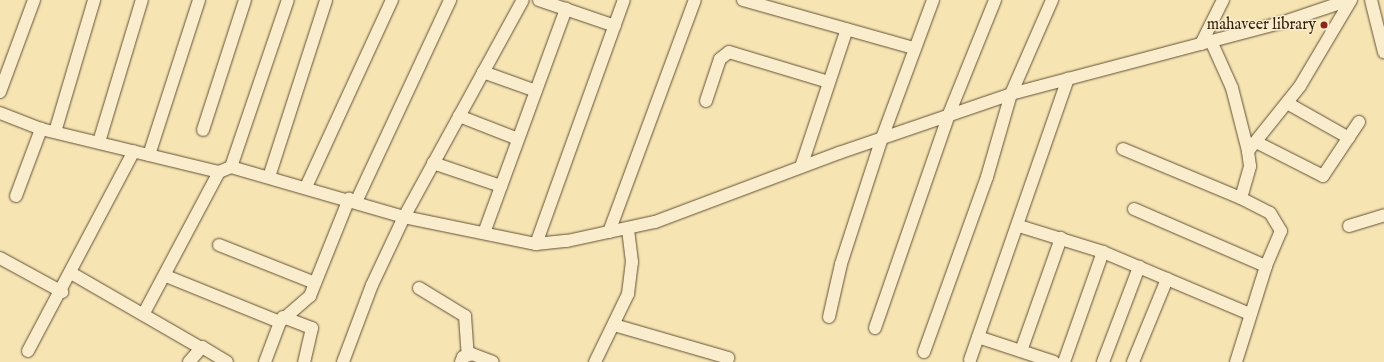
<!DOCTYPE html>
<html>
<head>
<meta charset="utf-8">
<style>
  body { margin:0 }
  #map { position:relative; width:1384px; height:362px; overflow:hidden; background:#f6e4b3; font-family:"IM FELL English",serif }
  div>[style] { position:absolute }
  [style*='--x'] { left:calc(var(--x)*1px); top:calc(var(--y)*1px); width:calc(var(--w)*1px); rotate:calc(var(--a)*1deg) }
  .roads { filter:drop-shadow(0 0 1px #635035) drop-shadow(0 0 1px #635035) }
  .minor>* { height:12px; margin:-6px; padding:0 6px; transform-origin:6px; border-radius:6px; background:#f9edce }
  .dots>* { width:11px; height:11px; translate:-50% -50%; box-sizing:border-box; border:2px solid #f9edce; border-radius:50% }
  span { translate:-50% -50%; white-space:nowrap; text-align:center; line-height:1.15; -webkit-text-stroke:3px #f9edce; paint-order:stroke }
  .poi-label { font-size:16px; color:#321f0b }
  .right { translate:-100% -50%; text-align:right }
</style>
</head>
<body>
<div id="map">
  <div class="roads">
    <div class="minor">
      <div style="--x:539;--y:0;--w:80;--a:18.9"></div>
      <div style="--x:743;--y:0;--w:178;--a:15.7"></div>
      <div style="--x:1371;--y:0;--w:54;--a:76"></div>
      <div style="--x:1211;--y:41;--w:51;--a:65.9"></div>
      <div style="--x:1232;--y:88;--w:65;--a:75.7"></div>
      <div style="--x:1201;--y:44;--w:49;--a:-63.4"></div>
      <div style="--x:483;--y:72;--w:56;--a:19.7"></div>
      <div style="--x:0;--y:92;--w:98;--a:-69.7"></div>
      <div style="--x:706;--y:101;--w:44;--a:-71.6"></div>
      <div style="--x:720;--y:59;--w:11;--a:-38"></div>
      <div style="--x:729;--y:52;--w:104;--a:16.7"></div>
      <div style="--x:1287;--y:103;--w:71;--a:29.4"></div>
      <div style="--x:0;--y:113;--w:44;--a:21.3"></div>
      <div style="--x:41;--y:129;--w:183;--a:13.6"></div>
      <div style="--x:219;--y:172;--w:13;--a:-23"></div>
      <div style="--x:231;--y:167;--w:180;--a:16.1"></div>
      <div style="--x:404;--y:217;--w:135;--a:11.6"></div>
      <div style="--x:536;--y:244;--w:31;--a:-6"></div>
      <div style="--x:567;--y:241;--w:90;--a:-12.2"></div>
      <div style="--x:655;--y:222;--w:197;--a:-20.6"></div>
      <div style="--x:839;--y:153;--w:182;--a:-18.9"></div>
      <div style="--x:1011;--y:94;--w:282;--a:-14.8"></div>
      <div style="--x:1284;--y:22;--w:69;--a:-18.7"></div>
      <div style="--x:459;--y:116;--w:63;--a:21.3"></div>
      <div style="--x:203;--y:130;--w:137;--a:-72.1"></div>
      <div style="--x:55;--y:132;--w:138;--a:-73.5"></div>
      <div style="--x:99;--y:142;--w:148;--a:-73.2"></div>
      <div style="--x:1256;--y:142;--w:75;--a:26.9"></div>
      <div style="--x:1323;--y:176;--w:65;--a:-56.3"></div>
      <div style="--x:1123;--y:149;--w:128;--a:22.6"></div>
      <div style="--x:149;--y:155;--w:163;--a:-72.1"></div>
      <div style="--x:433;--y:163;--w:72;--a:18.7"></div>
      <div style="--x:231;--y:167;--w:176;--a:-71.2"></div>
      <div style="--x:801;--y:167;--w:145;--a:-71.6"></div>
      <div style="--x:269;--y:177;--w:186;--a:-72.1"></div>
      <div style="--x:306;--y:187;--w:206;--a:-65.3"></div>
      <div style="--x:16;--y:196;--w:72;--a:-69.5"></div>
      <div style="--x:356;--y:202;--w:223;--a:-65"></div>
      <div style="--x:1134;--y:209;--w:144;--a:23.4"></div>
      <div style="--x:1019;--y:226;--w:88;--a:17.2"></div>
      <div style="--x:1103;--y:252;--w:160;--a:22.9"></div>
      <div style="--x:1349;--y:226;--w:37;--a:-17"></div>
      <div style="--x:609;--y:232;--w:247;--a:-69.7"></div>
      <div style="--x:484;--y:233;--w:239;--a:-69.9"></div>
      <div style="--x:536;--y:244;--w:259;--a:-70.2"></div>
      <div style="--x:219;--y:245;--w:103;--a:21.6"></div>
      <div style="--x:0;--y:258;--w:71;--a:28.7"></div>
      <div style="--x:71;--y:273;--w:148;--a:30"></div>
      <div style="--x:166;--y:276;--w:123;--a:22"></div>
      <div style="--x:419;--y:288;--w:54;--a:31.3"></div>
      <div style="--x:465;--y:316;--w:39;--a:86"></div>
      <div style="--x:144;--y:313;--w:160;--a:-62"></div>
      <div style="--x:283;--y:317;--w:31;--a:21"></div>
      <div style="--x:312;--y:328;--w:35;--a:103"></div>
      <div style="--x:829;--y:317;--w:54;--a:-77.2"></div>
      <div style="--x:841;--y:264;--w:133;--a:-72"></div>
      <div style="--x:882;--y:138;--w:147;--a:-69.7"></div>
      <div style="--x:614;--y:325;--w:119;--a:16.1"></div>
      <div style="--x:875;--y:328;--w:226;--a:-70.9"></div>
      <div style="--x:949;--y:114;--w:123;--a:-68"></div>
      <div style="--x:978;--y:337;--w:80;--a:18.2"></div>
      <div style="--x:28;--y:351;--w:226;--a:-62.1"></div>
      <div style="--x:1021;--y:351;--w:120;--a:-70.5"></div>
      <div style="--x:924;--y:352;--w:186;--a:-70.2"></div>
      <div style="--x:987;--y:177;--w:86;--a:-73.9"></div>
      <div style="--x:1011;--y:94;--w:103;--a:-66.4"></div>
      <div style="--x:970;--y:360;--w:298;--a:-70.8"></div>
      <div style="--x:189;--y:362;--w:20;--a:-49"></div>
      <div style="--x:202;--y:347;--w:29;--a:31"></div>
      <div style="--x:265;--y:362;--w:43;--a:-69.4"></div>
      <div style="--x:280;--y:322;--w:40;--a:-41"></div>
      <div style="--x:310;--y:296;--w:105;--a:-68.1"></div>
      <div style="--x:343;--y:362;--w:82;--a:-69.4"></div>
      <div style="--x:372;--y:285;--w:75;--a:-64.8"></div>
      <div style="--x:404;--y:217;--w:247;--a:-61.3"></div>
      <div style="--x:461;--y:362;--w:5;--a:-68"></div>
      <div style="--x:463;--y:357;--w:9;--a:-18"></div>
      <div style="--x:472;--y:354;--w:22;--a:21"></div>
      <div style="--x:595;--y:362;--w:76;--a:-64.1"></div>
      <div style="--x:628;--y:294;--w:32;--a:-83"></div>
      <div style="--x:632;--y:262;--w:34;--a:-97"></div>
      <div style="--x:1064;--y:362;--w:117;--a:-70.5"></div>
      <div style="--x:1103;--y:362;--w:102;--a:-69.2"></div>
      <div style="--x:1133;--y:362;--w:90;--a:-67.7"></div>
      <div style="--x:1236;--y:362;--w:101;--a:-72.6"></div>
      <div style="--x:1266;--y:266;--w:38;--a:-67"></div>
      <div style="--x:1281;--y:231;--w:21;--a:-121"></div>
      <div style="--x:1270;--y:213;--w:33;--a:-153"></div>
      <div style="--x:1241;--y:198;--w:33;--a:-74"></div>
      <div style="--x:1250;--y:166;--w:15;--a:-98"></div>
      <div style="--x:1248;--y:151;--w:83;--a:-51.3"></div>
      <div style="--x:1300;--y:86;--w:100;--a:-59.3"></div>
    </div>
  </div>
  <div class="dots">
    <div style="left:1324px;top:25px;background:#8f2418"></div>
  </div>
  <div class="poi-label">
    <span class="right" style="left:1316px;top:25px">mahaveer library</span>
  </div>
</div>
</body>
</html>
